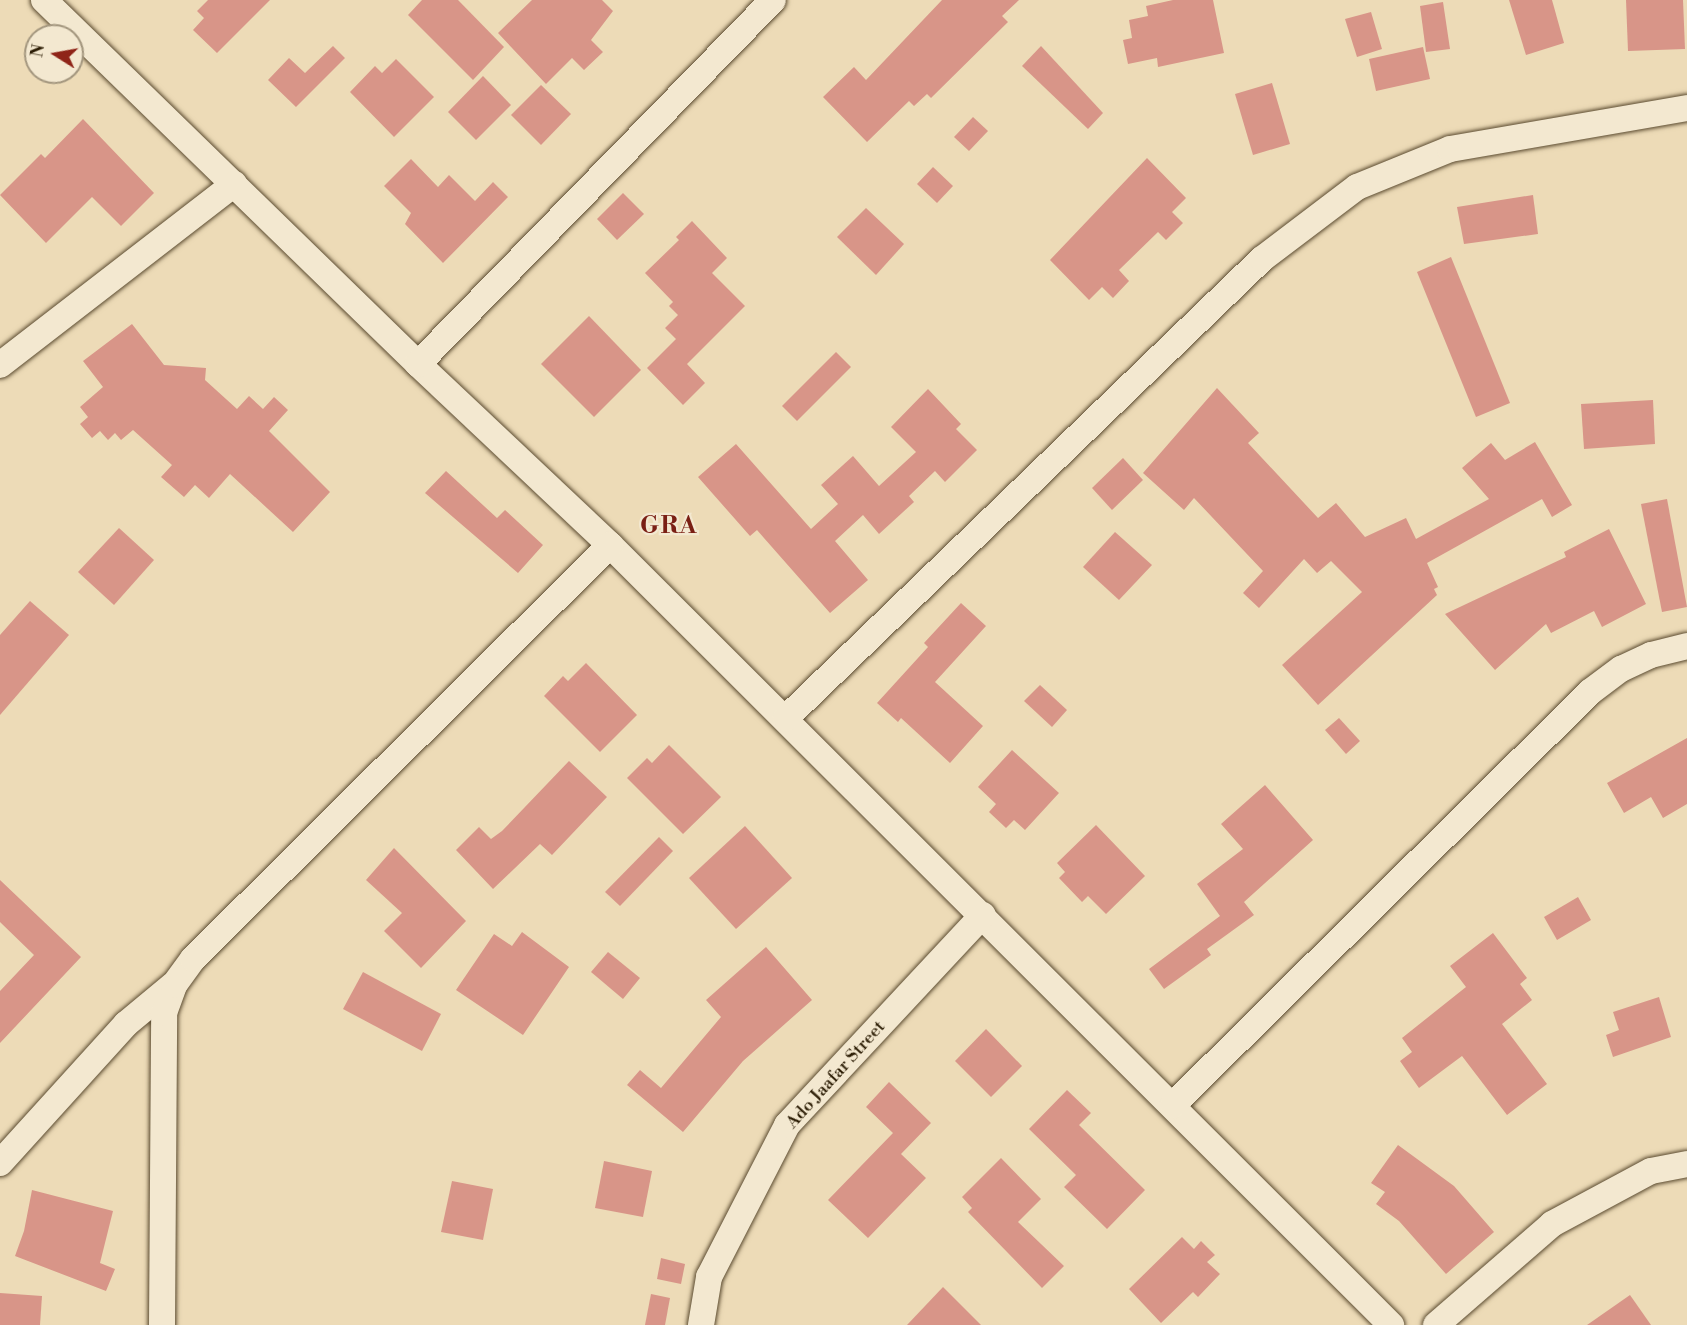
<!DOCTYPE html>
<html>
<head>
<meta charset="utf-8">
<style>
  body { margin:0 }
  #map { position:relative; width:1687px; height:1325px; overflow:hidden; background:#eddbb7; font-family:"Libre Bodoni",serif }
  div>[style] { position:absolute }
  [style*='--x'] { left:calc(var(--x)*1px); top:calc(var(--y)*1px); width:calc(var(--w)*1px); rotate:calc(var(--a)*1deg) }
  .building>* { inset:0; background:#d89588 }
  .roads { filter:drop-shadow(0 0 2px #5b4b30) drop-shadow(0 0 2px #5b4b30) }
  .minor>* { height:26px; margin:-13px; padding:0 13px; transform-origin:13px; border-radius:13px; background:#f3e8d0 }
  span { translate:-50% -50%; white-space:nowrap; text-align:center; line-height:1.15; -webkit-text-stroke:4.5px #f3e8d0; paint-order:stroke }
  .street-label { font-size:18px; color:#2a1b03 }
  .district-label { font-size:24px; color:#7a1f14; font-weight:700; letter-spacing:1.5px }
  .north { position:absolute; left:24px; top:24px; width:60px; height:60px; box-sizing:border-box; background:#f3e8d0; border:2px solid #a3967e; border-radius:50%; rotate:281deg; font-size:16px; font-weight:700; line-height:24px; text-align:center; color:#2a1b03 }
  .north::after { content:''; display:block; margin:auto; width:21px; height:27px; background:#8f2418; clip-path:polygon(50% 0,100% 100%,50% 72%,0 100%) }
</style>
</head>
<body>
<div id="map">
  <div class="building">
    <div style="clip-path:polygon(208px 0,270px 0,217px 53px,193px 30px,204px 18px,197px 11px)"></div>
    <div style="clip-path:polygon(422px 0,458px 0,504px 47px,473px 80px,408px 15px)"></div>
    <div style="clip-path:polygon(532px 0,602px 0,613px 11px,591px 40px,603px 52px,584px 70px,572px 58px,546px 84px,498px 33px)"></div>
    <div style="clip-path:polygon(942px 0,1019px 0,1002px 16px,1008px 22px,931px 98px,927px 94px,914px 106px,909px 101px,867px 142px,823px 97px,854px 67px,866px 80px)"></div>
    <div style="clip-path:polygon(1173px 0,1213px 0,1224px 53px,1158px 67px,1157px 58px,1128px 64px,1123px 40px,1132px 38px,1129px 20px,1148px 16px,1146px 6px)"></div>
    <div style="clip-path:polygon(1509px 0,1552px 0,1564px 43px,1526px 55px)"></div>
    <div style="clip-path:polygon(1626px 0,1683px 0,1685px 49px,1628px 51px)"></div>
    <div style="clip-path:polygon(1443px 2px,1450px 49px,1426px 52px,1420px 6px)"></div>
    <div style="clip-path:polygon(1371px 12px,1382px 49px,1357px 57px,1345px 19px)"></div>
    <div style="clip-path:polygon(333px 46px,345px 58px,296px 107px,268px 80px,289px 58px,305px 73px)"></div>
    <div style="clip-path:polygon(1041px 46px,1103px 113px,1088px 129px,1022px 66px)"></div>
    <div style="clip-path:polygon(1423px 47px,1430px 79px,1376px 91px,1369px 59px)"></div>
    <div style="clip-path:polygon(396px 59px,434px 97px,394px 137px,350px 92px,375px 66px,382px 73px)"></div>
    <div style="clip-path:polygon(483px 76px,511px 105px,476px 140px,448px 112px)"></div>
    <div style="clip-path:polygon(1272px 83px,1290px 144px,1253px 155px,1235px 94px)"></div>
    <div style="clip-path:polygon(541px 85px,571px 114px,541px 145px,511px 115px)"></div>
    <div style="clip-path:polygon(973px 117px,988px 131px,969px 151px,954px 137px)"></div>
    <div style="clip-path:polygon(83px 119px,154px 193px,121px 226px,92px 197px,46px 243px,0 195px,41px 154px,45px 158px)"></div>
    <div style="clip-path:polygon(1147px 158px,1186px 198px,1172px 212px,1183px 223px,1166px 240px,1158px 232px,1119px 270px,1129px 281px,1113px 298px,1102px 287px,1089px 300px,1050px 260px)"></div>
    <div style="clip-path:polygon(411px 159px,438px 187px,449px 175px,475px 201px,493px 182px,508px 197px,443px 263px,405px 224px,411px 213px,384px 186px)"></div>
    <div style="clip-path:polygon(933px 167px,953px 186px,937px 203px,917px 184px)"></div>
    <div style="clip-path:polygon(623px 193px,644px 214px,617px 240px,597px 219px)"></div>
    <div style="clip-path:polygon(1533px 195px,1538px 234px,1464px 244px,1457px 207px)"></div>
    <div style="clip-path:polygon(866px 208px,904px 244px,876px 275px,837px 237px)"></div>
    <div style="clip-path:polygon(692px 221px,727px 258px,712px 273px,745px 306px,687px 364px,705px 383px,683px 405px,647px 368px,676px 339px,665px 328px,678px 315px,669px 306px,673px 302px,645px 273px,679px 240px,676px 237px)"></div>
    <div style="clip-path:polygon(1451px 257px,1510px 403px,1476px 417px,1417px 272px)"></div>
    <div style="clip-path:polygon(589px 316px,641px 370px,594px 417px,541px 364px)"></div>
    <div style="clip-path:polygon(132px 324px,164px 365px,206px 368px,205px 380px,237px 409px,249px 396px,263px 409px,274px 397px,288px 410px,269px 431px,330px 492px,293px 532px,230px 474px,209px 498px,195px 485px,184px 497px,161px 477px,172px 465px,133px 430px,121px 440px,115px 433px,108px 440px,100px 431px,92px 438px,80px 424px,88px 417px,80px 407px,103px 387px,83px 361px)"></div>
    <div style="clip-path:polygon(836px 352px,851px 367px,797px 421px,782px 406px)"></div>
    <div style="clip-path:polygon(1217px 388px,1259px 433px,1248px 443px,1318px 518px,1336px 503px,1365px 537px,1406px 518px,1416px 539px,1489px 499px,1462px 468px,1491px 443px,1505px 460px,1535px 442px,1572px 505px,1552px 517px,1542px 499px,1427px 563px,1438px 587px,1434px 589px,1437px 595px,1318px 705px,1282px 665px,1362px 592px,1331px 561px,1317px 573px,1304px 559px,1259px 608px,1243px 593px,1263px 571px,1194px 498px,1184px 510px,1143px 473px)"></div>
    <div style="clip-path:polygon(928px 389px,961px 424px,956px 429px,977px 450px,945px 482px,935px 471px,909px 496px,914px 502px,879px 534px,863px 515px,835px 541px,868px 580px,830px 613px,757px 530px,750px 536px,698px 477px,736px 444px,811px 529px,838px 504px,821px 485px,853px 456px,879px 486px,916px 452px,891px 427px)"></div>
    <div style="clip-path:polygon(1653px 400px,1655px 444px,1584px 449px,1581px 404px)"></div>
    <div style="clip-path:polygon(1123px 458px,1143px 480px,1112px 510px,1092px 488px)"></div>
    <div style="clip-path:polygon(446px 471px,497px 518px,505px 510px,543px 545px,518px 573px,425px 493px)"></div>
    <div style="clip-path:polygon(1667px 499px,1687px 607px,1662px 612px,1641px 504px)"></div>
    <div style="clip-path:polygon(119px 528px,154px 560px,114px 605px,78px 572px)"></div>
    <div style="clip-path:polygon(1609px 529px,1646px 604px,1602px 627px,1594px 611px,1551px 633px,1546px 624px,1495px 670px,1445px 614px,1566px 557px,1564px 552px)"></div>
    <div style="clip-path:polygon(1115px 532px,1152px 565px,1119px 600px,1083px 567px)"></div>
    <div style="clip-path:polygon(30px 601px,69px 635px,0 715px,0 635px)"></div>
    <div style="clip-path:polygon(961px 603px,986px 626px,935px 682px,983px 726px,950px 763px,901px 718px,898px 722px,877px 703px,928px 647px,924px 643px)"></div>
    <div style="clip-path:polygon(586px 663px,637px 715px,600px 752px,544px 696px,563px 676px,568px 681px)"></div>
    <div style="clip-path:polygon(1040px 685px,1067px 710px,1052px 727px,1024px 701px)"></div>
    <div style="clip-path:polygon(1339px 718px,1360px 741px,1346px 754px,1325px 730px)"></div>
    <div style="clip-path:polygon(1687px 738px,1687px 804px,1663px 818px,1651px 797px,1624px 813px,1607px 783px)"></div>
    <div style="clip-path:polygon(669px 745px,721px 797px,683px 834px,627px 778px,647px 758px,652px 763px)"></div>
    <div style="clip-path:polygon(1012px 750px,1059px 793px,1025px 830px,1014px 820px,1006px 828px,989px 812px,996px 804px,978px 787px)"></div>
    <div style="clip-path:polygon(569px 761px,607px 797px,552px 855px,540px 844px,493px 889px,456px 850px,479px 827px,491px 839px,502px 831px)"></div>
    <div style="clip-path:polygon(1265px 785px,1313px 840px,1244px 902px,1254px 915px,1207px 949px,1211px 955px,1164px 989px,1149px 969px,1220px 916px,1197px 884px,1243px 849px,1221px 824px)"></div>
    <div style="clip-path:polygon(1096px 825px,1145px 876px,1106px 914px,1088px 896px,1082px 902px,1059px 878px,1065px 872px,1057px 863px)"></div>
    <div style="clip-path:polygon(745px 826px,792px 878px,736px 929px,689px 878px)"></div>
    <div style="clip-path:polygon(659px 837px,673px 851px,620px 906px,605px 892px)"></div>
    <div style="clip-path:polygon(394px 848px,466px 921px,421px 968px,384px 931px,402px 913px,366px 880px)"></div>
    <div style="clip-path:polygon(0 880px,81px 957px,0 1043px,0 991px,34px 955px,0 922px)"></div>
    <div style="clip-path:polygon(1578px 897px,1591px 920px,1557px 940px,1544px 917px)"></div>
    <div style="clip-path:polygon(522px 932px,569px 967px,523px 1035px,456px 990px,494px 934px,512px 946px)"></div>
    <div style="clip-path:polygon(1493px 933px,1527px 978px,1520px 984px,1532px 1000px,1502px 1024px,1547px 1084px,1507px 1115px,1462px 1056px,1419px 1088px,1400px 1061px,1412px 1052px,1402px 1038px,1466px 987px,1450px 966px)"></div>
    <div style="clip-path:polygon(766px 947px,812px 1000px,743px 1061px,683px 1132px,627px 1085px,640px 1070px,661px 1088px,721px 1017px,706px 1000px)"></div>
    <div style="clip-path:polygon(608px 952px,640px 978px,623px 999px,591px 972px)"></div>
    <div style="clip-path:polygon(363px 972px,441px 1014px,422px 1051px,343px 1009px)"></div>
    <div style="clip-path:polygon(1659px 997px,1671px 1037px,1613px 1057px,1606px 1035px,1619px 1030px,1613px 1012px)"></div>
    <div style="clip-path:polygon(986px 1029px,1022px 1066px,991px 1097px,955px 1061px)"></div>
    <div style="clip-path:polygon(889px 1082px,931px 1123px,901px 1154px,926px 1178px,868px 1238px,828px 1200px,893px 1133px,866px 1107px)"></div>
    <div style="clip-path:polygon(1067px 1090px,1091px 1113px,1079px 1125px,1145px 1190px,1107px 1229px,1064px 1187px,1076px 1175px,1029px 1129px)"></div>
    <div style="clip-path:polygon(1398px 1145px,1454px 1186px,1494px 1232px,1446px 1274px,1399px 1221px,1376px 1204px,1385px 1192px,1371px 1183px)"></div>
    <div style="clip-path:polygon(1001px 1158px,1041px 1199px,1018px 1222px,1064px 1266px,1042px 1288px,968px 1212px,972px 1208px,962px 1197px)"></div>
    <div style="clip-path:polygon(604px 1161px,652px 1171px,643px 1217px,595px 1208px)"></div>
    <div style="clip-path:polygon(452px 1181px,493px 1189px,483px 1240px,441px 1232px)"></div>
    <div style="clip-path:polygon(32px 1190px,113px 1211px,100px 1263px,115px 1269px,106px 1291px,15px 1256px,24px 1231px)"></div>
    <div style="clip-path:polygon(1182px 1237px,1194px 1249px,1201px 1241px,1215px 1255px,1207px 1262px,1220px 1274px,1198px 1297px,1193px 1292px,1161px 1323px,1129px 1289px)"></div>
    <div style="clip-path:polygon(661px 1258px,685px 1264px,681px 1284px,657px 1279px)"></div>
    <div style="clip-path:polygon(943px 1287px,981px 1325px,907px 1325px)"></div>
    <div style="clip-path:polygon(0 1293px,42px 1296px,40px 1325px,0 1325px)"></div>
    <div style="clip-path:polygon(651px 1294px,670px 1298px,665px 1325px,645px 1325px)"></div>
    <div style="clip-path:polygon(1630px 1295px,1651px 1325px,1587px 1325px)"></div>
  </div>
  <div class="roads">
    <div class="minor">
      <div style="--x:44;--y:0;--w:522;--a:44.22"></div>
      <div style="--x:418;--y:364;--w:264;--a:43.3"></div>
      <div style="--x:610;--y:545;--w:1104;--a:44.96"></div>
      <div style="--x:418;--y:364;--w:508;--a:-45.72"></div>
      <div style="--x:0;--y:365;--w:296;--a:-37.7"></div>
      <div style="--x:786;--y:718;--w:661;--a:-43.96"></div>
      <div style="--x:1262;--y:259;--w:119;--a:-37.2"></div>
      <div style="--x:1357;--y:187;--w:100;--a:-22.2"></div>
      <div style="--x:1450;--y:149;--w:241;--a:-9.8"></div>
      <div style="--x:1173;--y:1105;--w:587;--a:-44.72"></div>
      <div style="--x:1590;--y:692;--w:39;--a:-37"></div>
      <div style="--x:1621;--y:669;--w:33;--a:-25"></div>
      <div style="--x:1651;--y:655;--w:37;--a:-14"></div>
      <div style="--x:0;--y:1163;--w:188;--a:-47.8"></div>
      <div style="--x:126;--y:1024;--w:61;--a:-39.7"></div>
      <div style="--x:162;--y:1325;--w:312;--a:-89.6"></div>
      <div style="--x:164;--y:1013;--w:30;--a:-70"></div>
      <div style="--x:174;--y:985;--w:32;--a:-54"></div>
      <div style="--x:193;--y:959;--w:588;--a:-44.79"></div>
      <div style="--x:701;--y:1325;--w:49;--a:-80.5"></div>
      <div style="--x:709;--y:1277;--w:171;--a:-62.8"></div>
      <div style="--x:787;--y:1125;--w:287;--a:-47"></div>
      <div style="--x:1436;--y:1325;--w:154;--a:-41"></div>
      <div style="--x:1552;--y:1224;--w:112;--a:-28.2"></div>
      <div style="--x:1651;--y:1171;--w:37;--a:-11"></div>
    </div>
  </div>
  <div class="street-label">
    <span style="left:836px;top:1075px;rotate:-48deg">Ado Jaafar Street</span>
  </div>
  <div class="district-label">
    <span style="left:669px;top:527px">GRA</span>
  </div>
  <div class="north">N</div>
</div>
</body>
</html>
